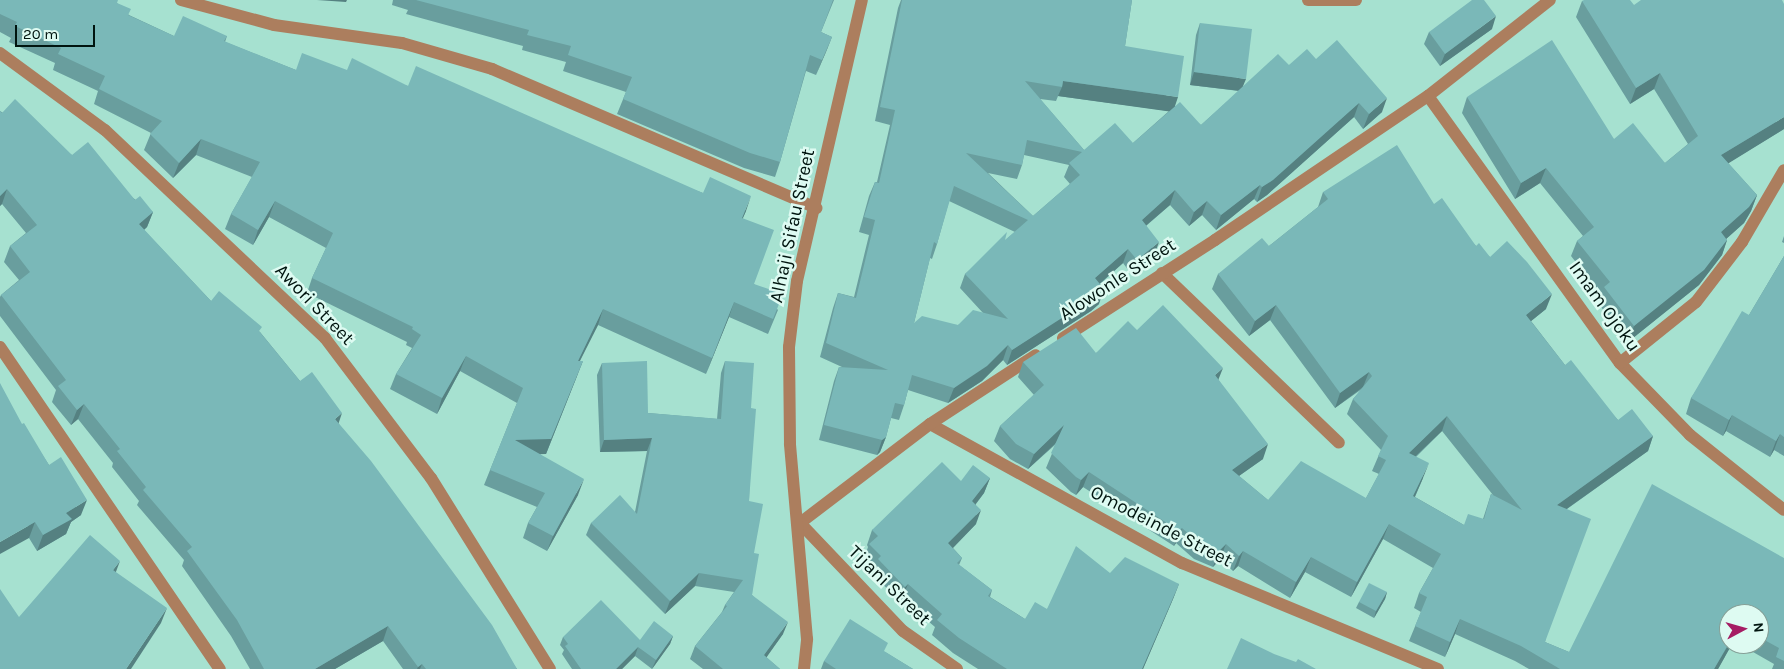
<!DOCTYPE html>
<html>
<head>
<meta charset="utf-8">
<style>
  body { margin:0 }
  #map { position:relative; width:1784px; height:669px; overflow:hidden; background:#a6e1d0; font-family:Karla,sans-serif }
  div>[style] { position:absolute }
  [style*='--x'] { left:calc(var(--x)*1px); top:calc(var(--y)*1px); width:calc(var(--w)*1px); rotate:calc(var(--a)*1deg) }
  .minor>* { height:12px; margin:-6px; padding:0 6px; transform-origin:6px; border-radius:6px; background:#ac7e5e }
  .wall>* { inset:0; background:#699e9e }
  .shaded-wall>* { inset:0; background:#558181 }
  .building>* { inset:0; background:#7ab8b8 }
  span { translate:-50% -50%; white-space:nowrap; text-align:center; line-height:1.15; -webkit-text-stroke:5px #defbf2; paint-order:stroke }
  .street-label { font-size:19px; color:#00140f }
  .north { position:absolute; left:1719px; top:604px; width:50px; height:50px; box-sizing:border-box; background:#defbf2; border:1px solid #859f97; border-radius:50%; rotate:84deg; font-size:14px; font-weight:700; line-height:20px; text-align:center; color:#00140f }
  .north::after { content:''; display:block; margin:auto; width:18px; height:22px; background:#a51c63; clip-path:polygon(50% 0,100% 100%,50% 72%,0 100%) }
  .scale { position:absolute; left:15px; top:25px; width:80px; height:22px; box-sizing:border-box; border:2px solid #00140f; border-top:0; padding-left:6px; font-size:15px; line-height:18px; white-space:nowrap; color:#00140f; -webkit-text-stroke:4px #defbf2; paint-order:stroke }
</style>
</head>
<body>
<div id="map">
  <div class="minor">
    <div style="--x:181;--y:0;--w:96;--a:15"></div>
    <div style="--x:274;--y:25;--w:129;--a:8"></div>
    <div style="--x:402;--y:43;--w:94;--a:16.1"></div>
    <div style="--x:492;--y:69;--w:353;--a:23.2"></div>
    <div style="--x:1308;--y:0;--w:48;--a:0"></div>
    <div style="--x:0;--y:53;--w:130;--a:36.3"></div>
    <div style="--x:105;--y:130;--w:303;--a:43.4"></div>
    <div style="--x:325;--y:338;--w:176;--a:52.9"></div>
    <div style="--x:431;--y:478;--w:225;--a:58.1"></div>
    <div style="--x:1428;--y:96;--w:329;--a:54.3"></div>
    <div style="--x:1620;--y:363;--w:100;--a:45.8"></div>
    <div style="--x:1690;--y:435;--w:120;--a:38.6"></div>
    <div style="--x:1162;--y:273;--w:245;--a:43.8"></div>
    <div style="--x:1063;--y:338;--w:181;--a:-32.8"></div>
    <div style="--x:1215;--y:240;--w:257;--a:-34.1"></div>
    <div style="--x:1428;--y:96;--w:155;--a:-38.2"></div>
    <div style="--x:0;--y:347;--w:390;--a:55.7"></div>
    <div style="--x:1620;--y:363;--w:97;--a:-38.8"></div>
    <div style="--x:1696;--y:302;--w:76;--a:-52.5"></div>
    <div style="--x:1742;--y:242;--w:83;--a:-59.7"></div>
    <div style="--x:930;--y:424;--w:288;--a:28.9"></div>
    <div style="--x:1182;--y:563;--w:277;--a:22.5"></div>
    <div style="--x:800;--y:523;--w:163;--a:-37.3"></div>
    <div style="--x:930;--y:424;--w:126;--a:-33.1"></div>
    <div style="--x:800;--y:523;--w:149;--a:46.4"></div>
    <div style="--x:903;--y:631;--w:66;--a:35.1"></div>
    <div style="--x:804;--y:669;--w:30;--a:-84"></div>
    <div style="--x:807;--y:639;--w:196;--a:-95"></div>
    <div style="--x:790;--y:444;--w:97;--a:-90.6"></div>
    <div style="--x:789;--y:347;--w:66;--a:-83.1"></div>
    <div style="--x:797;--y:281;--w:288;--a:-77"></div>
  </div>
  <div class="wall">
    <div style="clip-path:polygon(0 0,117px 3px,129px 15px,174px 36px,227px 36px,225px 42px,296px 70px,347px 70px,408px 86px,703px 193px,746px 211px,743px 218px,754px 284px,778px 310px,768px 334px,729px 317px,706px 374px,598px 325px,580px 361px,577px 376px,546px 454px,540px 454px,578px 495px,547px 551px,523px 538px,528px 523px,537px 507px,484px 485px,517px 403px,460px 371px,437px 414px,390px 389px,396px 374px,412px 348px,406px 345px,407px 342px,307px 293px,312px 278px,326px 248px,269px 217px,253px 245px,225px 229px,231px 214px,252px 177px,196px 155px,173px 178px,144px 150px,151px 133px,94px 104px,98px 91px,53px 70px,55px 63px,9px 42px,11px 38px,0 32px)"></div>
    <div style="clip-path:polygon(393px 0,834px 0,821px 32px,832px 37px,816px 75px,806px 71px,780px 162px,775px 177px,744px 168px,617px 114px,626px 92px,563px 71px,566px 62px,522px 50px,523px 46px,406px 14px,408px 10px,392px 5px)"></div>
    <div style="clip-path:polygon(evenodd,901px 0,1132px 0,1125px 46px,1175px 106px,1201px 125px,1239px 91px,1190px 85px,1196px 35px,1200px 23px,1243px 87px,1289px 65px,1316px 59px,1382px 112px,1363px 129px,1354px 117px,1267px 195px,1257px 202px,1254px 199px,1216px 230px,1202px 215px,1189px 226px,1170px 205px,1146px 226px,1154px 256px,1132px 275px,1123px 263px,1100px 284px,1099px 304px,1091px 311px,1007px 365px,1003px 360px,982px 381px,948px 403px,908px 390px,904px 405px,899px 420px,891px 418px,886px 437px,880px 452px,877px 455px,819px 440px,834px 381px,839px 367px,842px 367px,820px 357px,833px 308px,838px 293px,854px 297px,869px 235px,859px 232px,869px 196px,875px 182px,877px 182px,890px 125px,875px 121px,898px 8px,901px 0,1058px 96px,1169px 111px,1133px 143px,1084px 150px,1040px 99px,1056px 101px,1058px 96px,901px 0,1024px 155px,1069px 165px,1064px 177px,1070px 184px,1033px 216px,988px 173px,1017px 179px,1022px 165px,1024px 155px,901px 0,949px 201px,1015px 232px,965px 274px,960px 288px,983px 313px,958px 325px,914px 323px,930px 258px,932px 259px,937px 244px,949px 201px)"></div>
    <div style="clip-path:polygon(1582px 1px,1634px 5px,1784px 129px,1728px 163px,1757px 195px,1751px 211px,1744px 223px,1726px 239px,1727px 240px,1722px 255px,1699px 285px,1628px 342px,1598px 303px,1601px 294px,1571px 256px,1577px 241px,1583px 236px,1540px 183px,1515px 199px,1462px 113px,1467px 97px,1614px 139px,1665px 163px,1688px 144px,1654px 89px,1630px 104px,1576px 17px)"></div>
    <div style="clip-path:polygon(1492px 29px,1440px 66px,1424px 44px,1429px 32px)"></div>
    <div style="clip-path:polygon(0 111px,72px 155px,153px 212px,147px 227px,144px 230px,211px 301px,260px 332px,300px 381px,338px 423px,517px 669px,403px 669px,383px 641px,335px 669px,250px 669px,231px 636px,182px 566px,184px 560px,137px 505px,139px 501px,112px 467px,113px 463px,78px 419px,71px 425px,52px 402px,56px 390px,0 316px,0 297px,1px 295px,19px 280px,4px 262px,10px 246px,26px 233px,2px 204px,0 206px)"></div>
    <div style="clip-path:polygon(evenodd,1323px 192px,1434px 204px,1476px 246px,1490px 257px,1546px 309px,1531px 321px,1565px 365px,1618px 420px,1653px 436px,1648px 451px,1567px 509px,1545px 642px,1569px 652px,1784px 558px,1784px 669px,1772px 669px,1774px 664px,1739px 644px,1759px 644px,1759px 614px,1729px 614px,1729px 644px,1732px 644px,1718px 669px,1529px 669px,1515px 661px,1455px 634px,1445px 657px,1409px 641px,1421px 612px,1414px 608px,1419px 593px,1433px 568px,1383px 539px,1351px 597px,1305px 572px,1290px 598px,1238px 566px,1233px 571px,1220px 559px,1213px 567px,1194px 559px,1176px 543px,1174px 546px,1083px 487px,1076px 495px,1071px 492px,1046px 468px,1056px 444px,1028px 469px,1010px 459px,994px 441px,1000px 426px,1034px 395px,1018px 377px,1023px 362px,1096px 353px,1137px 330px,1218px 379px,1263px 459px,1239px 476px,1268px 500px,1366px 498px,1379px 474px,1372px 471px,1381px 450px,1347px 414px,1353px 399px,1362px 389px,1335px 408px,1270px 320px,1249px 336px,1212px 289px,1218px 274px,1269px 246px,1318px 207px,1323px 192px,1442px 431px,1493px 495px,1491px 494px,1483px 519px,1464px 525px,1415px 497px,1423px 478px,1416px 457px,1442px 431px)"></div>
    <div style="clip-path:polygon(1784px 236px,1784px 243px,1782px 242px)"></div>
    <div style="clip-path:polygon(1784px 256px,1784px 456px,1774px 450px,1770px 457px,1726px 431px,1723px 436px,1686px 414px,1691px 398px,1749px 315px)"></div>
    <div style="clip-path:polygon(725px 361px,751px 408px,749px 501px,754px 553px,752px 595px,783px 634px,766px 657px,780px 669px,703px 669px,690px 659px,695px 646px,722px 612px,725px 605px,734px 592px,695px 586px,665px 614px,586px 535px,591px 523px,635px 512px,647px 451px,600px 452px,597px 375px,602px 363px,648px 413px,717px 419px,721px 373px)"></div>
    <div style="clip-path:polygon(22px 424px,49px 465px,81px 515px,71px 522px,66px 534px,37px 551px,29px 538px)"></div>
    <div style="clip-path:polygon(990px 478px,984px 493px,976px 504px,976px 524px,953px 548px,962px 558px,959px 565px,992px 590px,990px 597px,1025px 619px,1047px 609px,1110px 573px,1179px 584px,1173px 599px,1143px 669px,978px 669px,953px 653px,932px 635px,935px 627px,902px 599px,900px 601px,872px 574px,874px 569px,864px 559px,868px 547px,867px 545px,872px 530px,961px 481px)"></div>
    <div style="clip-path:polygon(1387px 592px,1385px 599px,1374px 618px,1356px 608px,1359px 602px)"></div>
    <div style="clip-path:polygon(673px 636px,670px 644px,652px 669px,635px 656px,622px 669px,572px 669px,562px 654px,564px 650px,560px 645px,563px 637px,640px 640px)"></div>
    <div style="clip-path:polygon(885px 652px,913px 669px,821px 669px,824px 661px)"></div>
  </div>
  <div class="shaded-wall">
    <div style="clip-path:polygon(317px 0,347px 0,346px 2px)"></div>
    <div style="clip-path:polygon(1496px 16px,1492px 29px,1440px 66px,1445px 54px)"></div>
    <div style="clip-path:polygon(832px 37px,826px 52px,816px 75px,822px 60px)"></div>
    <div style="clip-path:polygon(1194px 72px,1246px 79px,1241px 91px,1190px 85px)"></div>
    <div style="clip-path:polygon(1660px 73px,1654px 89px,1630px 104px,1636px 88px)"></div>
    <div style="clip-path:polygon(1063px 81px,1178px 97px,1173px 112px,1058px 96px,1062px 87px)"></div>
    <div style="clip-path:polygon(1387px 98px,1382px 112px,1363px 129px,1369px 114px)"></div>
    <div style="clip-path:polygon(1359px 103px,1354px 117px,1267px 195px,1257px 202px,1262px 187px)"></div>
    <div style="clip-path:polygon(1784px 117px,1784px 129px,1716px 171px,1721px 155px)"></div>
    <div style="clip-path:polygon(201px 139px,196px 155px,173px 178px,179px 163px)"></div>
    <div style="clip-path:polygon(1546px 168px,1540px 183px,1515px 199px,1521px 183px)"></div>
    <div style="clip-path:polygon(1260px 185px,1254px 199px,1216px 230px,1221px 215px)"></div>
    <div style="clip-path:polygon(7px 189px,2px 204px,0 206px,0 196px)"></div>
    <div style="clip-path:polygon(1175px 190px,1170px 205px,1136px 234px,1142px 220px)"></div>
    <div style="clip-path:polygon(1757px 195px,1751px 211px,1744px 223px,1716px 248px,1721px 232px)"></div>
    <div style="clip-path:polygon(751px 196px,746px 211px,736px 233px,742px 218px)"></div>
    <div style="clip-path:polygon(275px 201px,269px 217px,253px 245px,258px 230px)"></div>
    <div style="clip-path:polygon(1207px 201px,1202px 215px,1189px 226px,1194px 212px)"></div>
    <div style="clip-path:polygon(153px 212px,147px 227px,133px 239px,139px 224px)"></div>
    <div style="clip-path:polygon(1727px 240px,1722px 255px,1699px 285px,1628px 342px,1634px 326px)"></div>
    <div style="clip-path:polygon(1159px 242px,1154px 256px,1132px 275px,1137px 260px)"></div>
    <div style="clip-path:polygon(1128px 249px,1123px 263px,1089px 293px,1095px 278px)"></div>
    <div style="clip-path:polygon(1104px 289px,1099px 304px,1091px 311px,1007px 365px,1012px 350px)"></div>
    <div style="clip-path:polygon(1552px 294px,1546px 309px,1520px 330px,1526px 315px)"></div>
    <div style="clip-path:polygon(734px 302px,729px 317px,706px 374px,712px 358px)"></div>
    <div style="clip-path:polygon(1276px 305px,1270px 320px,1249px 336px,1255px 321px)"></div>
    <div style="clip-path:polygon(603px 309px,598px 325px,572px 376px,578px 361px)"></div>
    <div style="clip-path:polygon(1008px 345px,1003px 360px,982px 381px,948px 403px,954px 388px)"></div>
    <div style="clip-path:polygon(466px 356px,460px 371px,437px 414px,442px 398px)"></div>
    <div style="clip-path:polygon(583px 361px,546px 454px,510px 455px,515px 440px)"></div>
    <div style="clip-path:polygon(1223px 368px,1217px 383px,1215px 375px)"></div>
    <div style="clip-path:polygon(1369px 372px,1363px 387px,1335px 408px,1340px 393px)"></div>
    <div style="clip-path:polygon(84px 404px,78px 419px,71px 425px,77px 410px)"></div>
    <div style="clip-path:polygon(342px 413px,337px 428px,335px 419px)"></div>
    <div style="clip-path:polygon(1732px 415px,1726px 431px,1723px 436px,1729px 420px)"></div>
    <div style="clip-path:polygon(1447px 416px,1442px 431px,1403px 468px,1409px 453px)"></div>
    <div style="clip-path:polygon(1064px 425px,1059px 440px,1028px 469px,1034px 454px)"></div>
    <div style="clip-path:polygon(1780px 434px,1774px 450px,1770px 457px,1776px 441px)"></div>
    <div style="clip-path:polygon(1653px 436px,1648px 451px,1551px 520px,1557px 505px)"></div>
    <div style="clip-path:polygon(886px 437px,880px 452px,877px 455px,882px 440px)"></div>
    <div style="clip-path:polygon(652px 438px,647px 451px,600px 452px,604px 440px)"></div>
    <div style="clip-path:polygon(1268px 444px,1263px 459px,1226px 485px,1232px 470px)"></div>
    <div style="clip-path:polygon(1429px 463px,1423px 478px,1408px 512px,1413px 496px)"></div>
    <div style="clip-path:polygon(1089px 472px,1083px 487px,1076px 495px,1081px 480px)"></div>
    <div style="clip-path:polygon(990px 478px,984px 493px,967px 515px,972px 501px)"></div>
    <div style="clip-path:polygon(584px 479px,578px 495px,547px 551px,553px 536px)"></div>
    <div style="clip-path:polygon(87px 500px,81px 515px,71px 522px,66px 534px,37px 551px,43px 535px,66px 513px)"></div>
    <div style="clip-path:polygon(981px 510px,976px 524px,943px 558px,948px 543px)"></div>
    <div style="clip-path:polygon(35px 522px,29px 538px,0 554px,0 542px)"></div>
    <div style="clip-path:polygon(1389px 524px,1383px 539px,1351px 597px,1357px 582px)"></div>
    <div style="clip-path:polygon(1182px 528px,1176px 543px,1174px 546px,1179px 531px)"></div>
    <div style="clip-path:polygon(1226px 544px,1220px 559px,1213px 567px,1218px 552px)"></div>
    <div style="clip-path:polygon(1243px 551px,1238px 566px,1233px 571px,1239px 556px)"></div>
    <div style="clip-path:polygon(1311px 557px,1305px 572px,1290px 598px,1296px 582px)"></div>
    <div style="clip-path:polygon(120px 561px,114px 577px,113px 570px)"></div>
    <div style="clip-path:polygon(699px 573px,695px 586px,665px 614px,670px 601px)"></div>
    <div style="clip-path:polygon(908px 584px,902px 599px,900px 601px,905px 587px)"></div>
    <div style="clip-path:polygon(1179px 584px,1173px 599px,1143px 669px,1142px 669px)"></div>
    <div style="clip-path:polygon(1387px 592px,1385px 599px,1374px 618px,1376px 611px)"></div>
    <div style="clip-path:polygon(167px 608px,161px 623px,131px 669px,126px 669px)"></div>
    <div style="clip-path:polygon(1460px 619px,1455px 634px,1445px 657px,1450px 642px)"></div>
    <div style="clip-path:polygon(788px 622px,783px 634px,759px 668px,764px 655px)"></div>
    <div style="clip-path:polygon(388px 626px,383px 641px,335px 669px,315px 669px)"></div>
    <div style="clip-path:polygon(673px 636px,670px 644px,652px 669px,656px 660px)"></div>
    <div style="clip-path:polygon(1729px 644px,1732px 644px,1718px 669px,1714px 669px)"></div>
    <div style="clip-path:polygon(638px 647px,635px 656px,622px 669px,616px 669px)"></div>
    <div style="clip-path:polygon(422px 664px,420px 669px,417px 669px,418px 667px)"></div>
  </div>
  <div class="building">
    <div style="clip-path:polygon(0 0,118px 0,117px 3px,131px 9px,128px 15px,174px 36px,183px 16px,227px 36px,224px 41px,296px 70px,302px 53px,347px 70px,352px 58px,408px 86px,416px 66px,703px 193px,710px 177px,751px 196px,742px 218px,774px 230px,754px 284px,783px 294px,773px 319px,734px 302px,712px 358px,603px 309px,578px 361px,583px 361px,551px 439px,515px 440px,584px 479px,553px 536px,528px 523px,545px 493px,490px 470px,523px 388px,466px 356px,442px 398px,396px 374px,421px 335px,412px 329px,413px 327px,312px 278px,333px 233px,275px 201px,258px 230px,231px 214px,260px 162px,201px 139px,179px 163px,150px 134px,162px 121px,99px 89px,105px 76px,58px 54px,61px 48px,15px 26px,17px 22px,0 14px)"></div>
    <div style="clip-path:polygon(416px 0,833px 0,821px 32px,832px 37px,822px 60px,810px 55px,780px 162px,750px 153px,623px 99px,632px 77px,568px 55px,571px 46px,527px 35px,529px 30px)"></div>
    <div style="clip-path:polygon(evenodd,902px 0,1132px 0,1125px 46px,1184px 56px,1178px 97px,1063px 81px,1062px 87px,1025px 81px,1084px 150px,1115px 123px,1133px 143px,1180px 102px,1201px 125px,1278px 54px,1289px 65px,1307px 49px,1316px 59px,1337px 40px,1387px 98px,1369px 114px,1359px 103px,1273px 180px,1262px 187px,1260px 185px,1221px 215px,1207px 201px,1194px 212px,1175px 190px,1142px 220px,1159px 242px,1137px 260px,1128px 249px,1095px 278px,1104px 289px,1096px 296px,1012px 350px,1008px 345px,987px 366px,954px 388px,912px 375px,904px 405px,895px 403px,886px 437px,882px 440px,824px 425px,839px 367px,888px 370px,826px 343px,838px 293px,856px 298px,875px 220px,864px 217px,875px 182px,879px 183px,895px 110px,880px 107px,902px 0,1027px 140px,1082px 152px,1069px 163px,1080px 175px,1033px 216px,966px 153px,1022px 165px,1027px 140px,902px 0,954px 186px,1028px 220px,1005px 240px,1007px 232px,965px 274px,1008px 319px,973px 310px,958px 325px,922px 316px,914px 323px,934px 242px,937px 244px,954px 186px)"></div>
    <div style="clip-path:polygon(1472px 0,1484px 0,1496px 16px,1445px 54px,1429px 32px)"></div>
    <div style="clip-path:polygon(1584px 0,1630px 0,1634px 5px,1641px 0,1782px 0,1784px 4px,1784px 117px,1721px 155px,1757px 195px,1749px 207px,1721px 232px,1727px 240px,1704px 270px,1634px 326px,1604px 287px,1610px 282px,1577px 241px,1594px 227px,1546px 168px,1521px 183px,1467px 97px,1552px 40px,1614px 139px,1633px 123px,1665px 163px,1698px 136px,1660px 73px,1636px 88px,1582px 1px)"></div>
    <div style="clip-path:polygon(1200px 23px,1252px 29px,1246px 79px,1194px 72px)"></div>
    <div style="clip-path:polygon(15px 99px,72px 155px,88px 142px,135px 200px,140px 196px,153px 212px,139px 224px,211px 301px,219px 291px,262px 327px,259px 331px,300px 381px,312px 372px,342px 413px,335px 419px,371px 461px,492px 625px,517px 669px,426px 669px,422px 664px,418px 667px,388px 626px,315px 669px,264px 669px,237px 620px,187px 551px,192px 547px,143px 490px,146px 487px,117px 451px,120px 449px,84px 404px,77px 410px,58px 386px,66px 380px,1px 295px,30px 272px,10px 246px,37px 225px,7px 189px,0 196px,0 111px,2px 113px)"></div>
    <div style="clip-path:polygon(evenodd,1397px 145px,1434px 204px,1442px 198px,1476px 246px,1479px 243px,1490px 257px,1507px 241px,1527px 262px,1552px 294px,1526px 315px,1565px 365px,1571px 360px,1618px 420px,1632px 409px,1653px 436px,1557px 505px,1591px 519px,1545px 642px,1569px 652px,1652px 484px,1784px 558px,1784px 661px,1776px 657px,1779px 648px,1759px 637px,1759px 614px,1729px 614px,1729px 643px,1714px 669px,1560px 669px,1521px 646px,1460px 619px,1450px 642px,1415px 626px,1427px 597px,1419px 593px,1441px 554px,1389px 524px,1357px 582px,1311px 557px,1296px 582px,1243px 551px,1239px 556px,1226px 544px,1218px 552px,1200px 544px,1182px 528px,1179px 531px,1089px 472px,1081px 480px,1076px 477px,1051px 453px,1064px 425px,1034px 454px,1016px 444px,1000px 426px,1044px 385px,1023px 362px,1076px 328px,1096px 353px,1128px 321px,1137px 330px,1163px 305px,1223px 368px,1215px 375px,1268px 444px,1232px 470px,1268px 500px,1301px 461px,1366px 498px,1386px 460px,1378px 456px,1388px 436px,1353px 399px,1372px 376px,1369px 372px,1340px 393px,1276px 305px,1255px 321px,1218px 274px,1262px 238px,1269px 246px,1328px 199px,1323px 192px,1397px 145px,1447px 416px,1522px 510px,1491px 494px,1484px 519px,1468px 514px,1464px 525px,1413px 496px,1429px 463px,1409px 453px,1447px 416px)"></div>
    <div style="clip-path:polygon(1784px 256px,1784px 437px,1780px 434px,1776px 441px,1732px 415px,1729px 420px,1691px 398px,1742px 311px,1749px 315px)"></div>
    <div style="clip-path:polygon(647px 361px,648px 413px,721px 419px,725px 361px,754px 363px,751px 408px,756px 409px,749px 501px,763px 504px,754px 553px,759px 554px,752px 595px,788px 622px,764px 655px,780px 669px,723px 669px,695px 646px,727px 606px,725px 605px,743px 580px,699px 573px,670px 601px,591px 523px,620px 495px,637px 514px,652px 438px,604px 440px,602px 363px)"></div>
    <div style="clip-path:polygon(0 383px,22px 424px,24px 423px,49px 465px,61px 457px,87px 500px,66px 513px,72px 519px,43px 535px,35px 522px,0 542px)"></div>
    <div style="clip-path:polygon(942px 462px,961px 481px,973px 465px,990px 478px,972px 501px,981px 510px,948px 543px,962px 558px,957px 563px,992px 590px,988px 596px,1025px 619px,1035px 602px,1047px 609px,1076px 546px,1110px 573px,1125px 557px,1179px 584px,1142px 669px,1007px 669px,959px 638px,937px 620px,942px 614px,908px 584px,905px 587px,878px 559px,881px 556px,869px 544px,878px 536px,872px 530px)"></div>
    <div style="clip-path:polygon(90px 535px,120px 561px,113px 570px,167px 608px,126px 669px,0 669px,0 589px,19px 617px)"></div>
    <div style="clip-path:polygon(1369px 583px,1387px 592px,1376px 611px,1359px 602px)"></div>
    <div style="clip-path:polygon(601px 600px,640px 640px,654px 621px,673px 636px,656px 660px,638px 647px,616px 669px,581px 669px,565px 646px,568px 644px,563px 637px)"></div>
    <div style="clip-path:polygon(850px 619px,888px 643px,884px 651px,913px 669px,836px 669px,824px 661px)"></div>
    <div style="clip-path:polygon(1241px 638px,1274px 654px,1296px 662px,1298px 659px,1316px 669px,1227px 669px)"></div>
  </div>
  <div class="street-label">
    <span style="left:793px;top:226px;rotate:-78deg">Alhaji Sifau Street</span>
    <span style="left:1118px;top:280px;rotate:-33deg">Alowonle Street</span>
    <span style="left:314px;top:305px;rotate:46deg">Awori Street</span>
    <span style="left:1604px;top:307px;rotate:54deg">Imam Ojoku</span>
    <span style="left:1161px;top:527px;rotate:27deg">Omodeinde Street</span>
    <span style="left:889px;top:586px;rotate:44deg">Tijani Street</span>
  </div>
  <div class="north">N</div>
  <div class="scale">20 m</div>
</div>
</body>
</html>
